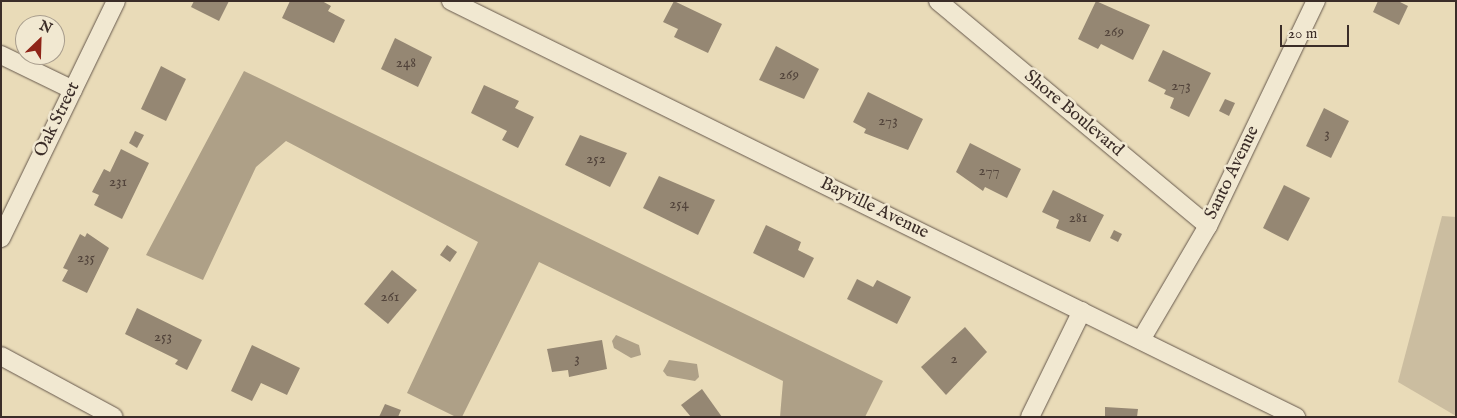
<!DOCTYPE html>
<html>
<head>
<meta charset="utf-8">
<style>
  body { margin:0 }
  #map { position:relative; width:1457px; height:418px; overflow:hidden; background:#e9dbb8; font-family:"IM FELL English",serif }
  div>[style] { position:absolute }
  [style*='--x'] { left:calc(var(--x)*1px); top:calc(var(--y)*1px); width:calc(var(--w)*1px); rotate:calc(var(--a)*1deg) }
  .green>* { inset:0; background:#cbbda0 }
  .water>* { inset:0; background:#aea087 }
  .building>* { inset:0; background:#958773 }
  .roads { filter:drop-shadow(0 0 1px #66584c) drop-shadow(0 0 1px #66584c) }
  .street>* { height:18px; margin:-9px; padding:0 9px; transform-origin:9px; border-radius:9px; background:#f1e8d1 }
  span { translate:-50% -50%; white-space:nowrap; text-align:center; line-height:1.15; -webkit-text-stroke:5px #f1e8d1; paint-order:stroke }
  .number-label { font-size:15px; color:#52443b }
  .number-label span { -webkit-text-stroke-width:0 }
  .street-label { font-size:18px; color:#3b2d28 }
  .frame { position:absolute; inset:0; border:2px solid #3b2d28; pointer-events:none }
  .north { position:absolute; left:15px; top:15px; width:50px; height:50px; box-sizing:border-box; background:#f1e8d1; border:1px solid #a89d8d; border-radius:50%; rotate:24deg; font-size:14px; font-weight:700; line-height:20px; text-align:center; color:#3b2d28 }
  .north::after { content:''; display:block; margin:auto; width:18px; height:22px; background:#8f2418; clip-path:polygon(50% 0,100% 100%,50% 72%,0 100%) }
  .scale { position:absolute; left:1280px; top:25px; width:69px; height:22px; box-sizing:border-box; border:2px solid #3b2d28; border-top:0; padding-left:6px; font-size:15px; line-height:18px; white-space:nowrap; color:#3b2d28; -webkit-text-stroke:4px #f1e8d1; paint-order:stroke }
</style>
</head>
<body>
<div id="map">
  <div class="green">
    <div style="clip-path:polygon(1442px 216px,1456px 217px,1456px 416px,1398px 382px)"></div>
  </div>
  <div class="water">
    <div style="clip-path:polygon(244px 71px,883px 381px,865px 417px,780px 417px,783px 381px,539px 262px,462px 417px,456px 417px,407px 393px,478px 242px,286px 141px,256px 167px,203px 280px,146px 255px)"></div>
    <div style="clip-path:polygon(616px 335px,639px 345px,641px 355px,631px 358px,614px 348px,612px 341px)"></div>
    <div style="clip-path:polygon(669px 360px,697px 364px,699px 377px,695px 381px,667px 376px,663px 371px)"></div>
  </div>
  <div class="building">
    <div style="clip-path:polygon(194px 1px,229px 1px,219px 21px,191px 7px)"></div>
    <div style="clip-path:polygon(290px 1px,322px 1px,331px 6px,328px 11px,345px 20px,334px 43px,282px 18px)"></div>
    <div style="clip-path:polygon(674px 1px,722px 24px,708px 53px,674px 37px,678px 29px,663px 22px)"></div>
    <div style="clip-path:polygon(1096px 1px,1150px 25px,1133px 60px,1101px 44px,1098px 49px,1078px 39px)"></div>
    <div style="clip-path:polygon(1378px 1px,1398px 1px,1408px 6px,1399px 25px,1373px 12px)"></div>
    <div style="clip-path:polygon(395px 38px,432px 57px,418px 87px,381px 69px)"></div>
    <div style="clip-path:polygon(776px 46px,819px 69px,804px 99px,759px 80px)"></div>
    <div style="clip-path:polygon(1163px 50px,1211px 73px,1189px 117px,1170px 108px,1174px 98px,1164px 94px,1166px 90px,1148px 81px)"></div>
    <div style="clip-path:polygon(161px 66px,186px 79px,166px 121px,141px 109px)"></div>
    <div style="clip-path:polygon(484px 85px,519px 101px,515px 108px,534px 117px,518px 148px,502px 140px,507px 131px,471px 113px)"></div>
    <div style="clip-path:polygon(868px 92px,923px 119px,908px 150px,864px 133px,866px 129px,853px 122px)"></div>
    <div style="clip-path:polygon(1225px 99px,1235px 103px,1229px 116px,1219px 111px)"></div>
    <div style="clip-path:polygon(1324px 108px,1349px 121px,1331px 158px,1306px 146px)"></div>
    <div style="clip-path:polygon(135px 131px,144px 135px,137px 148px,129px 143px)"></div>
    <div style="clip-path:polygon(580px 135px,627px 153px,610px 187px,565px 165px)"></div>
    <div style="clip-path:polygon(970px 143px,1021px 169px,1007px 198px,985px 187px,983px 191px,956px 172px)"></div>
    <div style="clip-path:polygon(121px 149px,149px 163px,122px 219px,94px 205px,99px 195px,92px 192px,104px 169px,110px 172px)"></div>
    <div style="clip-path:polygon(659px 176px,715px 200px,698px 235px,643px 208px)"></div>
    <div style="clip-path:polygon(1284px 185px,1310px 198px,1288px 241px,1263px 228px)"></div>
    <div style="clip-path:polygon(1053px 190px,1104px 215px,1090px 242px,1056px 228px,1059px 220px,1042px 212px)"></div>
    <div style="clip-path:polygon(766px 225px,801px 242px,798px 250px,814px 258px,804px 278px,753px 253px)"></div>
    <div style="clip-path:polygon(1114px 230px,1122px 234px,1118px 242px,1110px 238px)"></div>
    <div style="clip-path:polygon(87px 233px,109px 248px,87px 293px,62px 281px,68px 270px,63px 268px,80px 234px,85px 237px)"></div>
    <div style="clip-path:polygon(447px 245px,457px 252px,450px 262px,440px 255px)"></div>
    <div style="clip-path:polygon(392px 270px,417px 290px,388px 324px,364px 304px)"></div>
    <div style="clip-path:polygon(857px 279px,873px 287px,877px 280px,911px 297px,897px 324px,847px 299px)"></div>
    <div style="clip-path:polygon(137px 308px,202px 340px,187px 370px,175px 364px,178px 360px,125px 334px)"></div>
    <div style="clip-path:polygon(965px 327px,987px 352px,946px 395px,921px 367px)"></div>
    <div style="clip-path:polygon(602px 340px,607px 369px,569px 377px,568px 370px,552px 372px,547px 349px)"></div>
    <div style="clip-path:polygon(252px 345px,300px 368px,287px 395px,261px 383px,252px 401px,231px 391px)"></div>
    <div style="clip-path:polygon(702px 389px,722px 417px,691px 417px,681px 405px)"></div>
    <div style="clip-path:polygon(385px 404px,401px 410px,398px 417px,379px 417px)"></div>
    <div style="clip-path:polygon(1105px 407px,1138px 409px,1137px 417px,1105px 417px)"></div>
  </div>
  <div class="roads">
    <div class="street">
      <div style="--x:451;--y:1;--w:942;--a:26.21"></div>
      <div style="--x:938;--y:1;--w:351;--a:39.8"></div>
      <div style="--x:1;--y:55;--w:80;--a:25.9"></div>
      <div style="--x:1;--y:238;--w:263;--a:-64.1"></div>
      <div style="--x:1141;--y:340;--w:132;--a:-59.6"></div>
      <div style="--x:1208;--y:226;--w:250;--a:-64.4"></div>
      <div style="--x:1;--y:356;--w:128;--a:28.4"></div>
      <div style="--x:1030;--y:417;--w:118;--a:-63.9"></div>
    </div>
  </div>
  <div class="number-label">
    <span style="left:1114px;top:32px">269</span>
    <span style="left:406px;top:63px">248</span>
    <span style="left:789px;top:75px">269</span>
    <span style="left:1181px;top:86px">273</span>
    <span style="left:888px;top:121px">273</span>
    <span style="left:1327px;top:134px">3</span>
    <span style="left:596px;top:159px">252</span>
    <span style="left:989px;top:171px">277</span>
    <span style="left:118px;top:182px">231</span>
    <span style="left:679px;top:204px">254</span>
    <span style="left:1078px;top:218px">281</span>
    <span style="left:86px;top:258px">235</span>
    <span style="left:390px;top:297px">261</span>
    <span style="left:163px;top:337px">253</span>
    <span style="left:577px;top:359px">3</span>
    <span style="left:954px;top:359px">2</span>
  </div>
  <div class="street-label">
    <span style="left:1073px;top:114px;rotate:40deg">Shore Boulevard</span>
    <span style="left:58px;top:120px;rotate:-64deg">Oak Street</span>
    <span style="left:1233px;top:173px;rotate:-64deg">Santo Avenue</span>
    <span style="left:874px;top:209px;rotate:26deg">Bayville Avenue</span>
  </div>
  <div class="frame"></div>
  <div class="north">N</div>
  <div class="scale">20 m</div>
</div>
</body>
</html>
